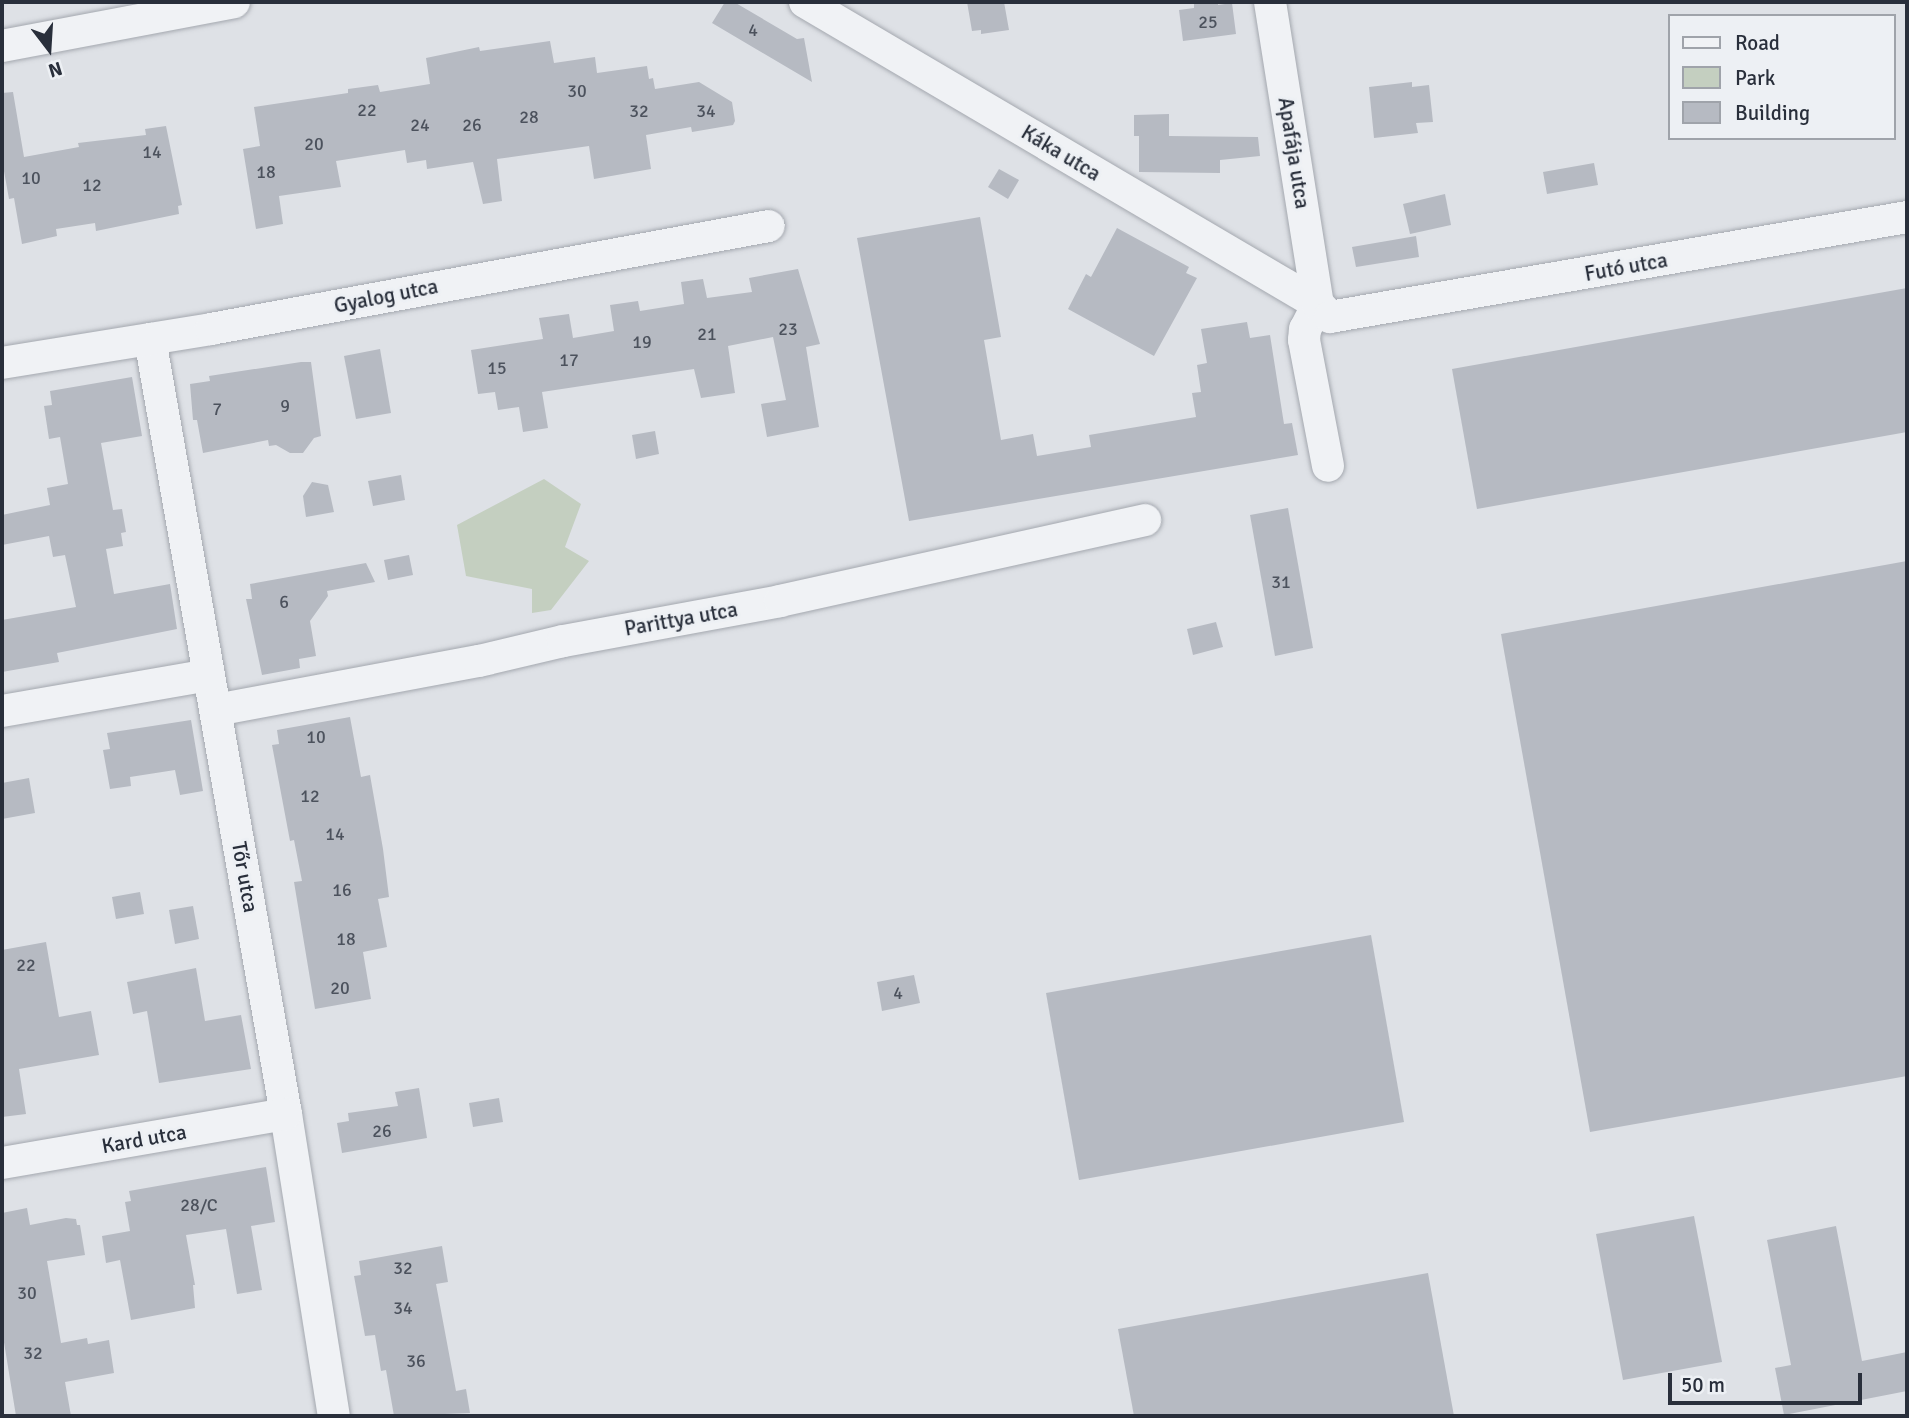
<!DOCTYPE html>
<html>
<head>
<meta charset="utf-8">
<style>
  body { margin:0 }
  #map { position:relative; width:1909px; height:1418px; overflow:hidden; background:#dee1e6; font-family:Signika,sans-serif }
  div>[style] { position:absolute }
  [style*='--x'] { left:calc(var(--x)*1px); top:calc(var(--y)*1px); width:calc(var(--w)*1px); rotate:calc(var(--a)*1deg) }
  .green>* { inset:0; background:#c4cfc0 }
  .building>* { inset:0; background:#b6bac2 }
  .roads { filter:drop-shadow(0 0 2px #a4a8af) drop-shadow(0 0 2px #a4a8af) }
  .minor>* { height:32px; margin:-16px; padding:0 16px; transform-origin:16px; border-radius:16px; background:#f0f2f5 }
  span { translate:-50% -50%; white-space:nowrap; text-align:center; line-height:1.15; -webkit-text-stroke:6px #edf0f4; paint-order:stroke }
  .number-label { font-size:18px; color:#4c525d }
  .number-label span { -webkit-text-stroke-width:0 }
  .street-label { font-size:21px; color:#292f3b }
  .frame { position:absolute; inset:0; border:4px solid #292f3b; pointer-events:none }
  .legend { position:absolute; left:1668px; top:14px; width:228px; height:126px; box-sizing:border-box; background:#edf0f4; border:2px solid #9fa3aa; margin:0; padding:9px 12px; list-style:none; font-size:21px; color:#292f3b }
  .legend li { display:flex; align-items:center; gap:14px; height:35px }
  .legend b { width:35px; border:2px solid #9fa3aa }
  .north { position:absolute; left:14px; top:14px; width:70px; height:70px; -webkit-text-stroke:5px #edf0f4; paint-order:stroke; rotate:163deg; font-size:19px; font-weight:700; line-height:28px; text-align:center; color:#292f3b }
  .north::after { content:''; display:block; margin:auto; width:24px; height:32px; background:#292f3b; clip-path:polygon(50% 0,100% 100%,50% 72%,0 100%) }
  .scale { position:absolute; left:1668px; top:1373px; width:194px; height:32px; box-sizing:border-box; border:4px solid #292f3b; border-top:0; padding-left:9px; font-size:21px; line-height:24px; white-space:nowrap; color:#292f3b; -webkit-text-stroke:5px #edf0f4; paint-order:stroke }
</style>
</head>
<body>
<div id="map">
  <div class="green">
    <div style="clip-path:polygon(544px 479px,581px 504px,565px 547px,589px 561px,551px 610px,532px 613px,532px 589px,466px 576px,457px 525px)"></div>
  </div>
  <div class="building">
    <div style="clip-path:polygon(725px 2px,734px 2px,797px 39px,804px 38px,812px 82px,712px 23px)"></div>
    <div style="clip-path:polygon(967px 2px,1004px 2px,1009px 30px,981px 34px,981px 30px,972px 31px)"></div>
    <div style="clip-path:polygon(1194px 2px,1218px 2px,1218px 5px,1232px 3px,1236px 34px,1183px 41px,1179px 10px,1194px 8px)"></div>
    <div style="clip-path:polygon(550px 41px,554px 63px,595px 57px,597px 73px,647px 66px,649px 79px,653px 78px,655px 89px,699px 82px,732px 102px,735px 121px,733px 125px,692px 132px,691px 127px,646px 135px,651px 169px,594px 179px,589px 146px,497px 159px,502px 201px,483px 204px,473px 162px,427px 169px,426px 160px,407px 163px,405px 150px,336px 161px,341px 187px,279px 196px,283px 224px,256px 229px,243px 149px,260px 146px,254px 107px,348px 93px,348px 89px,378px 85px,380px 92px,430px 84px,426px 58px,479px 47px,480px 51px)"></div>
    <div style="clip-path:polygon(1412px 82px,1412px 87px,1429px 85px,1433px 122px,1416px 123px,1418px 133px,1374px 138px,1369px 87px)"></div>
    <div style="clip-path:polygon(13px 92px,24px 157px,79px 147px,78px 143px,146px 135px,145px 129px,166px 126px,182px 205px,178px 206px,179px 214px,96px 231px,95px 223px,56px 229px,57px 236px,22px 244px,14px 198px,9px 199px,2px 160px,2px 93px)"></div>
    <div style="clip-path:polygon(1169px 114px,1169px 136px,1258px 137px,1260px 156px,1220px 160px,1220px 173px,1139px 172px,1139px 136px,1134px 136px,1134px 115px)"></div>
    <div style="clip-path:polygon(1594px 163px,1598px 185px,1547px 194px,1543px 172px)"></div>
    <div style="clip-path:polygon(999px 169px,1019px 180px,1008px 199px,988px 187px)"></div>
    <div style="clip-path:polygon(1445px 194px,1451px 225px,1410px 234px,1403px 204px)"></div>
    <div style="clip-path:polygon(980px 217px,1001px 337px,984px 340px,1001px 440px,1033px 434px,1037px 456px,1091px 447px,1089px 435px,1196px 417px,1192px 393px,1201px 392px,1197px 365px,1207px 363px,1201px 329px,1247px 322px,1250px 338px,1270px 335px,1284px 424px,1292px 423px,1298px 455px,909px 521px,857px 238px)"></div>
    <div style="clip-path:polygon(1117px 228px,1189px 267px,1186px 273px,1197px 278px,1154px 356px,1068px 309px,1086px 274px,1091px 277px)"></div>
    <div style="clip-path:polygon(1416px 236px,1419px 257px,1356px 267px,1352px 247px)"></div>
    <div style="clip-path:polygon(798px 269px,820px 344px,806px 347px,819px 427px,767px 437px,761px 404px,786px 400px,773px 337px,728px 346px,735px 393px,701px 398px,694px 369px,542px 392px,548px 428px,523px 432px,519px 407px,498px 410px,495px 392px,478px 394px,471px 350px,543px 339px,539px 318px,569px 314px,573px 338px,614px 331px,610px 305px,638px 301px,640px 311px,684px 304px,681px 282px,703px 279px,707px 298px,752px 292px,749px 278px)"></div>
    <div style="clip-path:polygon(1907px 288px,1907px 432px,1477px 509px,1452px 369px)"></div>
    <div style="clip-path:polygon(380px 349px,391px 413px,356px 419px,344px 356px)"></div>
    <div style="clip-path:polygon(301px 362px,311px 362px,321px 436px,314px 438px,303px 453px,290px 453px,276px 445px,269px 446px,268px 440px,203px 453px,197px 420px,193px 420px,190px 384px,210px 381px,209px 376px)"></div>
    <div style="clip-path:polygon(132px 377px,142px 436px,101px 443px,113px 510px,122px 509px,126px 532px,121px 533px,123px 546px,106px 549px,114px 594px,170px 584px,177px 629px,57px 653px,59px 662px,2px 672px,2px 620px,76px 607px,65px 555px,53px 557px,49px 536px,2px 545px,2px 515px,50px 505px,47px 488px,68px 484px,60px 437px,49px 439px,44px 406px,52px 405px,50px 391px)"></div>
    <div style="clip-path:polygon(655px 431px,659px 454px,636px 459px,632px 435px)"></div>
    <div style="clip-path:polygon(401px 475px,405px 500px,373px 506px,368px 481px)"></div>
    <div style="clip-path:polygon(312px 482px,328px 485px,334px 512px,306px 517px,303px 496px)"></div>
    <div style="clip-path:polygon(1288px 508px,1313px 648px,1275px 656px,1250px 515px)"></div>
    <div style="clip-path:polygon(409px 555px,413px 575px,388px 580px,384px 560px)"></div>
    <div style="clip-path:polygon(1907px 561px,1907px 1076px,1590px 1132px,1501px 634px)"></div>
    <div style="clip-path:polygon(366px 563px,375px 582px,327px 591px,328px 596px,310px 621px,316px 656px,299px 659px,300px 668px,262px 675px,246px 599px,252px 599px,250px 584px)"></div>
    <div style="clip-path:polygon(1216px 622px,1223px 647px,1193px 655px,1187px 629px)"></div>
    <div style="clip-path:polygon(350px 717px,361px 777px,370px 775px,383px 849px,389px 897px,378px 899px,387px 947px,363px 952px,371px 999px,315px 1009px,294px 882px,302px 881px,294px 840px,290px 841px,272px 745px,279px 744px,277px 730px)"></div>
    <div style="clip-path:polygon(191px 720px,203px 791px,180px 795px,175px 770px,130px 777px,131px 786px,110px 789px,103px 750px,110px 749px,107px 733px)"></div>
    <div style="clip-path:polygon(29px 778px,35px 813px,2px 819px,2px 783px)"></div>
    <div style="clip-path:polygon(140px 892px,144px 914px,116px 919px,112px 897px)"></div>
    <div style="clip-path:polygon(193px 906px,199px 939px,175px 944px,169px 910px)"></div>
    <div style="clip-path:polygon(1371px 935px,1404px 1122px,1079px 1180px,1046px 993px)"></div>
    <div style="clip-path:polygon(46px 942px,59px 1017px,91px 1011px,99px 1055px,19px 1069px,26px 1114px,2px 1117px,2px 950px)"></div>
    <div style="clip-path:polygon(196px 968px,205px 1021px,241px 1015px,251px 1069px,159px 1083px,147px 1011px,133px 1014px,127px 982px)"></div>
    <div style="clip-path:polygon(914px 975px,920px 1003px,882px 1011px,877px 982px)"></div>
    <div style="clip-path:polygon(419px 1088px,427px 1138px,342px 1153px,337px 1123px,349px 1121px,348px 1113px,398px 1106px,395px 1092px)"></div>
    <div style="clip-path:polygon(499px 1098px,503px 1122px,473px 1127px,469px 1103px)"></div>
    <div style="clip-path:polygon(266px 1167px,275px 1222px,251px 1226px,262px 1290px,237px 1294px,226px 1229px,186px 1235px,195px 1285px,193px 1285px,195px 1308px,131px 1320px,120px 1260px,106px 1263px,102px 1236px,130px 1231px,125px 1202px,131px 1201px,129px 1191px)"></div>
    <div style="clip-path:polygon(27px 1208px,30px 1225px,66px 1218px,76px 1219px,77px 1225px,80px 1225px,85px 1255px,47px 1261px,61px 1343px,87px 1338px,88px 1344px,109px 1340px,114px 1373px,65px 1382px,71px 1416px,16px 1416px,2px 1330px,2px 1213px)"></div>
    <div style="clip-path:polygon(1694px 1216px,1722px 1362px,1623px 1380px,1596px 1234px)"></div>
    <div style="clip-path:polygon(1836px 1226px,1862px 1361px,1907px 1352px,1907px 1391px,1784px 1415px,1775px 1368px,1791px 1365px,1767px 1240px)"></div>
    <div style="clip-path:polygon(442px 1246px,448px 1282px,436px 1284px,456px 1391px,466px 1389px,470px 1413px,394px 1416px,386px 1370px,381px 1371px,375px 1335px,365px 1336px,354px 1276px,361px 1275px,359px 1261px)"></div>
    <div style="clip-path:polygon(1428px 1273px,1454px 1416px,1134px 1416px,1118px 1329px)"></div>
  </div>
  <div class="roads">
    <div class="minor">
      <div style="--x:805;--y:2;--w:595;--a:30.49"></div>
      <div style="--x:1318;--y:304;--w:28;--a:117"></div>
      <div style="--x:1305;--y:329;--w:11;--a:95"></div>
      <div style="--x:1304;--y:340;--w:128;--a:79.2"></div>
      <div style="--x:1270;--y:2;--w:306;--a:81"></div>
      <div style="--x:1318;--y:304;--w:18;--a:47"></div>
      <div style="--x:1330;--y:317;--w:586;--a:-9.83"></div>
      <div style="--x:2;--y:46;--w:236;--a:-10.7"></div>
      <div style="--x:150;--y:339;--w:787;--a:80.05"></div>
      <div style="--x:286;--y:1114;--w:306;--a:81"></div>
      <div style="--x:2;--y:363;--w:212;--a:-9.2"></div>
      <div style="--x:211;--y:329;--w:567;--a:-10.46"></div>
      <div style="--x:216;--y:710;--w:268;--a:-10.6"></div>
      <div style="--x:479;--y:661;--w:86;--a:-13.4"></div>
      <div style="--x:563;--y:641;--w:221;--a:-10.4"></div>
      <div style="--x:780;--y:601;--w:374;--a:-12.5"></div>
      <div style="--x:2;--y:711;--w:210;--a:-9.9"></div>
      <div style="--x:2;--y:1163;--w:288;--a:-9.8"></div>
    </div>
  </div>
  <div class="number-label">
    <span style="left:1208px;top:22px">25</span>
    <span style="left:753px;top:30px">4</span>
    <span style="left:577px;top:91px">30</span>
    <span style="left:367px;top:110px">22</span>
    <span style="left:639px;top:111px">32</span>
    <span style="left:706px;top:111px">34</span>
    <span style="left:529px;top:117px">28</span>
    <span style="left:420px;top:125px">24</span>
    <span style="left:472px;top:125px">26</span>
    <span style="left:314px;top:144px">20</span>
    <span style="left:152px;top:152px">14</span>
    <span style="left:266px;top:172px">18</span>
    <span style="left:31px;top:178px">10</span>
    <span style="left:92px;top:185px">12</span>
    <span style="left:788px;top:329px">23</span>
    <span style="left:707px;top:334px">21</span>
    <span style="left:642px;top:342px">19</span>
    <span style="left:569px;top:360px">17</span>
    <span style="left:497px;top:368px">15</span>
    <span style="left:285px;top:406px">9</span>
    <span style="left:217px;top:409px">7</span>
    <span style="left:1281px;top:582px">31</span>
    <span style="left:284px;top:602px">6</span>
    <span style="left:316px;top:737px">10</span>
    <span style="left:310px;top:796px">12</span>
    <span style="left:335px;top:834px">14</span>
    <span style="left:342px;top:890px">16</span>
    <span style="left:346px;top:939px">18</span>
    <span style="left:26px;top:965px">22</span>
    <span style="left:340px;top:988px">20</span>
    <span style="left:898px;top:993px">4</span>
    <span style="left:382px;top:1131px">26</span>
    <span style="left:199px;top:1205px">28/C</span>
    <span style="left:403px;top:1268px">32</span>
    <span style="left:27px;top:1293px">30</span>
    <span style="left:403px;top:1308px">34</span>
    <span style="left:33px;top:1353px">32</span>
    <span style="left:416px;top:1361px">36</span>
  </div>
  <div class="street-label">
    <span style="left:1061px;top:153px;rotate:31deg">Káka utca</span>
    <span style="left:1294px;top:153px;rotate:81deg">Apafája utca</span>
    <span style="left:1626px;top:267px;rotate:-10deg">Futó utca</span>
    <span style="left:386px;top:296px;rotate:-11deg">Gyalog utca</span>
    <span style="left:681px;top:619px;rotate:-10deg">Parittya utca</span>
    <span style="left:245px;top:877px;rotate:80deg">Tőr utca</span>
    <span style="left:144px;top:1139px;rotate:-10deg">Kard utca</span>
  </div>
  <div class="frame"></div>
  <ul class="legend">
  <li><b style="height:9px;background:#f0f2f5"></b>Road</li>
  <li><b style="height:19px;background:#c4cfc0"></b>Park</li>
  <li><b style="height:19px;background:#b6bac2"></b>Building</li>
  </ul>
  <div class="north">N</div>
  <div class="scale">50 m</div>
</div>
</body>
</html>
